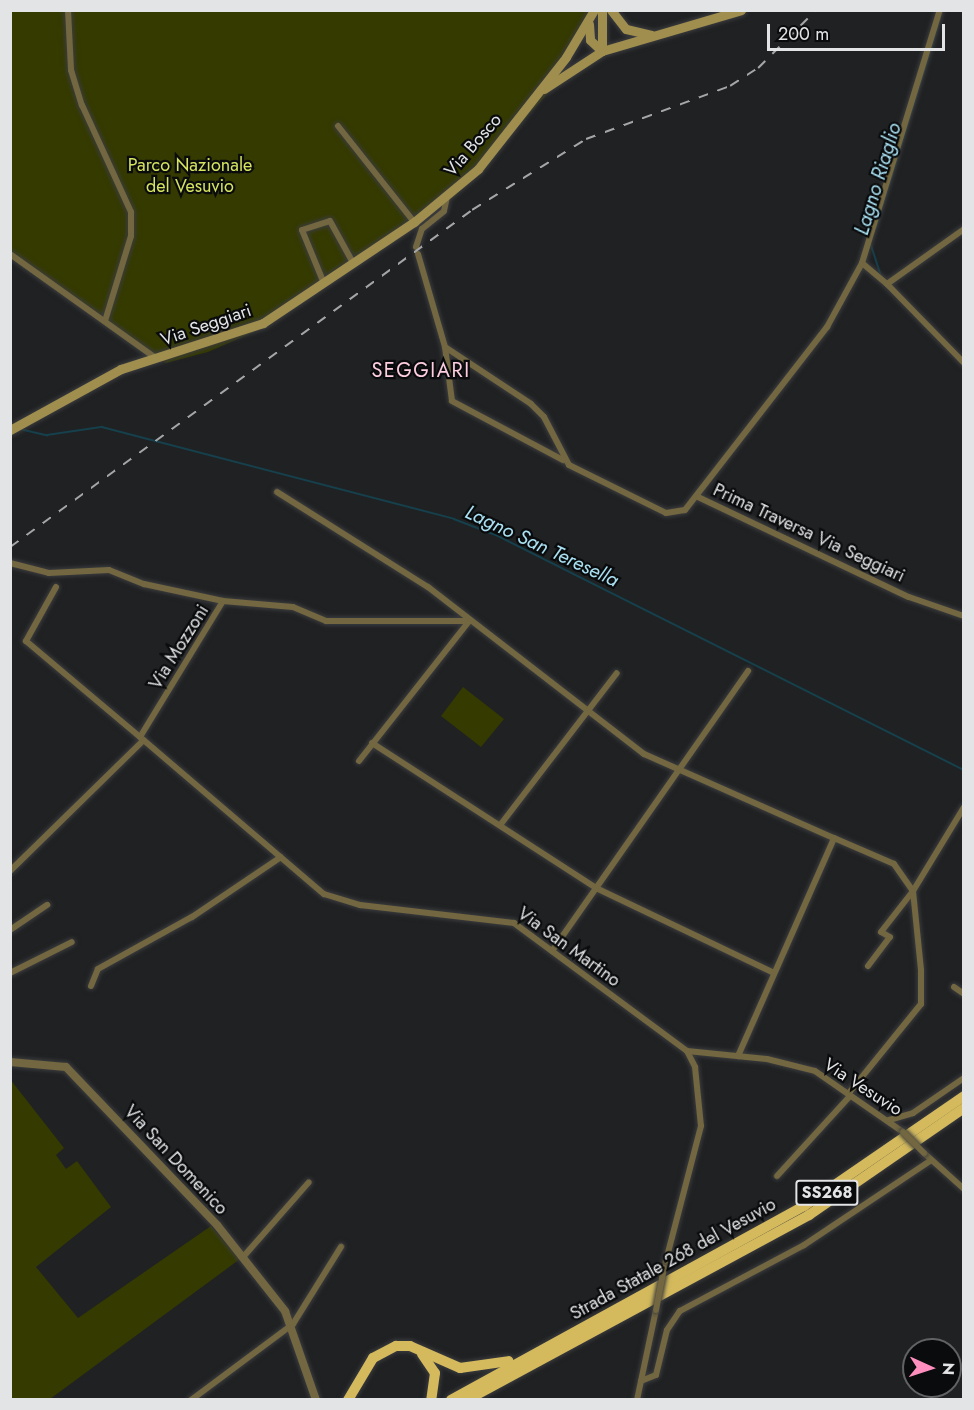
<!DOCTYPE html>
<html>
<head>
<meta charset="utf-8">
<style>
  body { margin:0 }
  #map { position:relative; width:974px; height:1410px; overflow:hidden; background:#202123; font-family:Jost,sans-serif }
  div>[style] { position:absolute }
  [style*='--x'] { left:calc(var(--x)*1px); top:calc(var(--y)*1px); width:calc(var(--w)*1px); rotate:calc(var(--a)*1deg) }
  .green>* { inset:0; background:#353a00 }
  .stream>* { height:1.5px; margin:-0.75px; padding:0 0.75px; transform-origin:0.75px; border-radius:0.75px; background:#15404c }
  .roads { filter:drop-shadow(0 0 2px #3b3c3e) drop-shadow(0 0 2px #3b3c3e) }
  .minor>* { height:6px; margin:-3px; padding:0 3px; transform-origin:3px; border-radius:3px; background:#726740 }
  .tertiary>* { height:8px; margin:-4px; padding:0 4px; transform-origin:4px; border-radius:4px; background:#726740 }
  .secondary>* { height:9px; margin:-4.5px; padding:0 4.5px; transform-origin:4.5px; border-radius:4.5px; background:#a08e4f }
  .trunk>* { height:10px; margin:-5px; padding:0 5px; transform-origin:5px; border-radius:5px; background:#d4ba5d }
  .rail>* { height:1.5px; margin-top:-0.75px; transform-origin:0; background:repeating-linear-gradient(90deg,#a5a6a8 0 10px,transparent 0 20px) }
  .bridges { filter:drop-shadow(0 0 2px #3b3c3e) drop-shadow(0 0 2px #3b3c3e) }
  .minor-bridge>* { height:6px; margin:-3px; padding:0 3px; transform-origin:3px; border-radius:3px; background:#726740 }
  span { translate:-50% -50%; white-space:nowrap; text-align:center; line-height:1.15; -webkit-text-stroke:4.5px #0a0b0c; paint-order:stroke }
  .shield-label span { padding:2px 4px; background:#0a0b0c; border:2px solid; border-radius:4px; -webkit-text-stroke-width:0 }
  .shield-label { font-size:16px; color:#e3e4e6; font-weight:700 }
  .street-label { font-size:18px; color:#e3e4e6 }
  .park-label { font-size:18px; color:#d6e45f }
  .water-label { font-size:20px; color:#a9e1f3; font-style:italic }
  .neighbourhood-label { font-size:20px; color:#fecddf; letter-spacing:1.5px }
  .frame { position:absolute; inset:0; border:12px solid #e3e4e6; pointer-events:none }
  .north { position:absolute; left:902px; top:1338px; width:60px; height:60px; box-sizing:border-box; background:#0a0b0c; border:2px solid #616263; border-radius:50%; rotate:93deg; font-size:16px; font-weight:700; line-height:24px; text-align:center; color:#e3e4e6 }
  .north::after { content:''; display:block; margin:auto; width:21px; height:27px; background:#fd8ebe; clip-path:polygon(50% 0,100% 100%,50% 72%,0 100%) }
  .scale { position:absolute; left:767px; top:24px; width:178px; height:27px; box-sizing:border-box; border:3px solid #e3e4e6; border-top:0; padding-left:8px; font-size:18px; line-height:21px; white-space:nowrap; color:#e3e4e6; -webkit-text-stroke:4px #0a0b0c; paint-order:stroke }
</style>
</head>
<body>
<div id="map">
  <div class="green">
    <div style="clip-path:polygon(11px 11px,596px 11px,550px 91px,455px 196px,263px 328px,208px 352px,166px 363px,11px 255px)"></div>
    <div style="clip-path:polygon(463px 687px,504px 719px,481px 747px,441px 716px)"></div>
    <div style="clip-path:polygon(10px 1079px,64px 1148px,56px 1155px,66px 1169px,77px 1161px,111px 1207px,36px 1267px,78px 1318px,211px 1226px,240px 1259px,50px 1399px,11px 1399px)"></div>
  </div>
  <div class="stream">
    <div style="--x:876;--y:228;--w:218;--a:-72.9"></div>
    <div style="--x:871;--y:244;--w:33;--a:72"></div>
    <div style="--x:20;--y:429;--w:28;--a:13"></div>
    <div style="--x:47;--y:435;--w:56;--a:-8.3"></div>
    <div style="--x:102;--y:427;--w:364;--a:14.6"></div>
    <div style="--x:454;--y:519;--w:45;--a:20.9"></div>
    <div style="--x:496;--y:535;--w:524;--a:26.66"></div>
  </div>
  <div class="roads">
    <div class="minor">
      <div style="--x:68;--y:10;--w:60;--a:87.1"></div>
      <div style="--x:71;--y:70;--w:37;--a:73"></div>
      <div style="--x:82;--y:105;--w:118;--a:65.4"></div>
      <div style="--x:131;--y:212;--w:24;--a:90"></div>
      <div style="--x:131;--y:236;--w:89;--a:107"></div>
      <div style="--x:338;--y:126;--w:122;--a:51.6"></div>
      <div style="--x:416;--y:247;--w:19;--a:-72"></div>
      <div style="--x:422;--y:229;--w:28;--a:-39"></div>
      <div style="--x:444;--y:211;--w:14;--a:-78"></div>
      <div style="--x:10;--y:254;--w:179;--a:35.5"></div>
      <div style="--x:418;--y:254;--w:97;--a:73.8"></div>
      <div style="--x:445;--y:347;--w:103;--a:33.5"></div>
      <div style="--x:531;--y:404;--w:18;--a:45"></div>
      <div style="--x:544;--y:417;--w:54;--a:62.5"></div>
      <div style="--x:569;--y:465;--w:108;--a:26.3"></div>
      <div style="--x:666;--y:513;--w:19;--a:-9"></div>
      <div style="--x:685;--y:510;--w:232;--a:-52.2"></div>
      <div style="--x:827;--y:327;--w:73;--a:-61.3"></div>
      <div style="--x:862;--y:263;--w:265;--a:-72.9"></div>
      <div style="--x:862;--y:263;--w:33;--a:40"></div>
      <div style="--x:887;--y:284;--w:95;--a:-35.5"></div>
      <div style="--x:323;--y:281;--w:55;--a:-112.4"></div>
      <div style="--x:302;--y:230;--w:29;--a:-18"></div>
      <div style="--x:330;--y:221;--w:46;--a:61.2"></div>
      <div style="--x:887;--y:284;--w:110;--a:45.7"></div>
      <div style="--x:445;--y:347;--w:54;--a:82.6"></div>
      <div style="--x:452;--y:401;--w:126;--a:28"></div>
      <div style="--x:277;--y:492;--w:178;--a:32.2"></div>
      <div style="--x:428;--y:587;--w:273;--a:37.7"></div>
      <div style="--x:644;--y:754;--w:208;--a:23.9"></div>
      <div style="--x:698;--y:497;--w:233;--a:25.4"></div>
      <div style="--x:909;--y:597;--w:58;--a:19.1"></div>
      <div style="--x:10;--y:563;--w:40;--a:14.4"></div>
      <div style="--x:49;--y:573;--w:60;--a:-2.9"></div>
      <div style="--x:109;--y:570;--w:38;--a:22"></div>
      <div style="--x:144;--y:584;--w:81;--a:12.1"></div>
      <div style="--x:223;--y:601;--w:159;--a:121.4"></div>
      <div style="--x:140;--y:737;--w:242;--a:40.5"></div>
      <div style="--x:324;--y:894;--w:38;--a:17"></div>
      <div style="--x:360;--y:905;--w:155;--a:6.7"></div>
      <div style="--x:514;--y:923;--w:215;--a:36.5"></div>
      <div style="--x:687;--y:1051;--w:18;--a:63"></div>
      <div style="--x:695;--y:1067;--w:59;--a:84.2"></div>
      <div style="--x:701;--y:1126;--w:147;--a:104.6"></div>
      <div style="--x:56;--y:587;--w:62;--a:119.1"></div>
      <div style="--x:26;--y:641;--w:149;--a:40.1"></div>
      <div style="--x:223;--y:601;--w:70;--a:4.9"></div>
      <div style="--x:293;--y:607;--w:36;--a:23"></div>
      <div style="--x:326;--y:621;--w:143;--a:0"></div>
      <div style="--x:372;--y:743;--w:267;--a:32.9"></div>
      <div style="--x:596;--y:888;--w:195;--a:25.5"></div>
      <div style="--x:359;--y:761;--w:178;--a:-51.8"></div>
      <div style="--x:501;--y:824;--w:190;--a:-52.5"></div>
      <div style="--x:10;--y:871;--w:187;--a:-44.4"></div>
      <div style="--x:10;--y:930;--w:45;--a:-34"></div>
      <div style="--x:552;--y:951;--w:342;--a:-55"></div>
      <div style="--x:868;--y:966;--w:36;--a:-53"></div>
      <div style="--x:890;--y:937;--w:10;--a:-151"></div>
      <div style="--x:881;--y:932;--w:52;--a:-52"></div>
      <div style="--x:913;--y:891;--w:98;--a:-58.7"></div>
      <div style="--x:10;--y:973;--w:69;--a:-26.6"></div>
      <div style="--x:91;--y:986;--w:18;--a:-68"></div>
      <div style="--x:98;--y:969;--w:107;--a:-29"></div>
      <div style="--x:192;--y:917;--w:107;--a:-34"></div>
      <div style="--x:954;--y:987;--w:12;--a:35"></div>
      <div style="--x:687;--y:1051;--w:80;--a:5.7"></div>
      <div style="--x:767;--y:1059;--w:49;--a:14"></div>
      <div style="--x:815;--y:1071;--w:107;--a:34.7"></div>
      <div style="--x:738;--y:1056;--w:238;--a:-66.2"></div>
      <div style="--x:834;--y:838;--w:65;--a:23.4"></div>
      <div style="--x:894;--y:864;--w:33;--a:55"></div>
      <div style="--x:913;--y:891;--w:79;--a:84.2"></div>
      <div style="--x:921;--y:970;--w:34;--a:90"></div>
      <div style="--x:921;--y:1004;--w:116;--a:129"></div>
      <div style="--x:889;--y:1120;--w:25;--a:-16"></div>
      <div style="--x:913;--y:1113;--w:62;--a:-34.5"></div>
      <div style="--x:924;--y:1153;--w:54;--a:42"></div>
      <div style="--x:777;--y:1176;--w:108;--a:-47.6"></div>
      <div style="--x:244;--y:1256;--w:98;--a:-48.7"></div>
      <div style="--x:641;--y:1381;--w:16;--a:-22"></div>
      <div style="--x:656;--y:1375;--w:46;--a:-76.3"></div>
      <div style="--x:667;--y:1330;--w:23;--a:-56"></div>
      <div style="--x:680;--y:1311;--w:140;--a:-28"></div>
      <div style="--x:804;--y:1245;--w:151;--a:-33.7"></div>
      <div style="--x:191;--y:1400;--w:127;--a:-36.7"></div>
      <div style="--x:293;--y:1324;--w:91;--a:-58.1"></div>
      <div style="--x:637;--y:1400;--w:92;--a:-78.1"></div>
    </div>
    <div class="tertiary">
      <div style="--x:10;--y:1062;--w:56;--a:5.1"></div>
      <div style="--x:66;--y:1067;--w:219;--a:46.3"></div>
      <div style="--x:217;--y:1225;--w:110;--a:51.7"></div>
      <div style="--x:285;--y:1311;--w:94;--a:70.8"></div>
    </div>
    <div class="secondary">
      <div style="--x:602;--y:10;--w:41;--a:90"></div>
      <div style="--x:611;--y:10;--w:24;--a:52"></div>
      <div style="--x:626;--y:29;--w:26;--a:13"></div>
      <div style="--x:589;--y:24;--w:16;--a:86"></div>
      <div style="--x:590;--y:40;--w:16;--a:43"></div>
      <div style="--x:544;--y:89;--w:69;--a:-33.2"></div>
      <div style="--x:602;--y:51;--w:145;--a:-16.4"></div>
      <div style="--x:10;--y:430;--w:127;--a:-28.8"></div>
      <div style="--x:121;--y:369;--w:149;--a:-17.9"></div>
      <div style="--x:263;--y:323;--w:182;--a:-33.8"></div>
      <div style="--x:414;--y:222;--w:83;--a:-39.6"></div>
      <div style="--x:478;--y:169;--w:142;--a:-51.8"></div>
      <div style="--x:566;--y:57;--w:55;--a:-59.2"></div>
    </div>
    <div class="trunk">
      <div style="--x:422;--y:1354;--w:23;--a:56"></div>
      <div style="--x:435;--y:1373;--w:27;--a:98"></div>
      <div style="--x:348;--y:1400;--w:49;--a:-59.2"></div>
      <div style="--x:373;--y:1358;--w:26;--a:-28"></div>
      <div style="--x:396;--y:1346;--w:14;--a:0"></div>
      <div style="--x:410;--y:1346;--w:55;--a:23.7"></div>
      <div style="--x:460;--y:1368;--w:49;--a:-8.1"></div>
      <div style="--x:451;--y:1400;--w:403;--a:-28.8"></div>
      <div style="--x:804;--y:1206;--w:194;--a:-34.5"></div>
      <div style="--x:467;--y:1400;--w:389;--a:-28.4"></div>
      <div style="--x:809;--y:1215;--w:188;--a:-34.6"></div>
    </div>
  </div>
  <div class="rail">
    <div style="--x:10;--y:547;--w:572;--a:-36.11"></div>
    <div style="--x:472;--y:210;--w:134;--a:-31.9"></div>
    <div style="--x:586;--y:139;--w:153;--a:-20.2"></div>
    <div style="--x:730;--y:86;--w:33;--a:-33"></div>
    <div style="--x:758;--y:68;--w:82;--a:-45"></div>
  </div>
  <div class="bridges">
    <div class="minor-bridge">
      <div style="--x:903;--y:1132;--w:30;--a:45"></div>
      <div style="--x:656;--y:1310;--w:43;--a:-79.2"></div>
    </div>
  </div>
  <div class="shield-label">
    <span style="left:827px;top:1193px">SS268</span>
  </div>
  <div class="street-label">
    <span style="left:473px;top:145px;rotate:-49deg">Via Bosco</span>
    <span style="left:206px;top:325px;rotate:-19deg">Via Seggiari</span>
    <span style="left:809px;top:533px;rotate:25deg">Prima Traversa Via Seggiari</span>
    <span style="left:179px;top:647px;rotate:-58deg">Via Mozzoni</span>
    <span style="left:569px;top:947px;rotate:36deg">Via San Martino</span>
    <span style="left:863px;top:1087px;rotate:33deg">Via Vesuvio</span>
    <span style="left:176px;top:1160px;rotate:47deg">Via San Domenico</span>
    <span style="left:673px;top:1259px;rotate:-29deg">Strada Statale 268 del Vesuvio</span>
  </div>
  <div class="park-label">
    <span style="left:190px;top:176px">Parco Nazionale<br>del Vesuvio</span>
  </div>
  <div class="water-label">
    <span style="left:878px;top:179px;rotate:-73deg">Lagno Riaglio</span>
    <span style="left:542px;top:546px;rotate:25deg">Lagno San Teresella</span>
  </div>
  <div class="neighbourhood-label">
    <span style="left:421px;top:370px">SEGGIARI</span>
  </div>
  <div class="frame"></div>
  <div class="north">N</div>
  <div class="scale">200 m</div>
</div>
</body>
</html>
